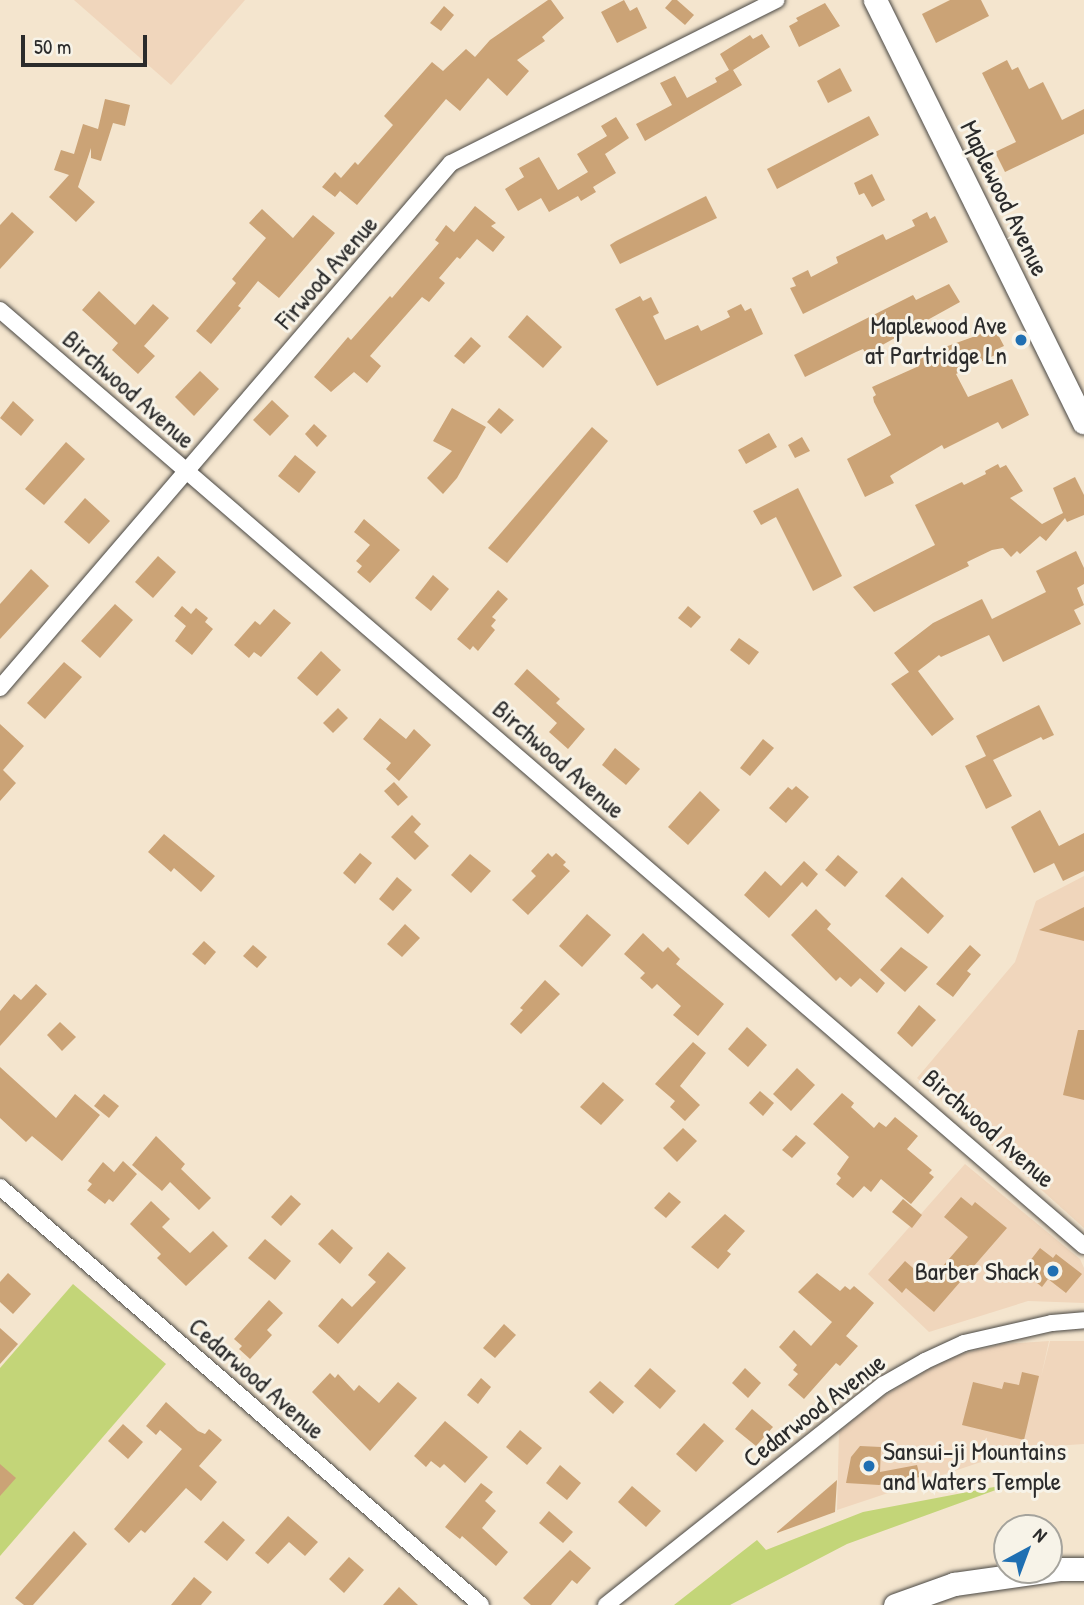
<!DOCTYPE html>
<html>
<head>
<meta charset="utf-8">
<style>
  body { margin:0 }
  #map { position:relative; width:1084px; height:1605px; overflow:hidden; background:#f4e5ce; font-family:"Patrick Hand",sans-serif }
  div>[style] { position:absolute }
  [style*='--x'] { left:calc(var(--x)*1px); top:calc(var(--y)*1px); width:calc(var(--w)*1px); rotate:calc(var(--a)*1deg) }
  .built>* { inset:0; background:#f0d6bc }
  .green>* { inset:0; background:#c3d578 }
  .building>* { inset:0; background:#cba376 }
  .roads { filter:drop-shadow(0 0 2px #494743) drop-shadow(0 0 2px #494743) }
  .street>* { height:16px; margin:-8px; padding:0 8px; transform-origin:8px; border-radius:8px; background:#fff }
  .secondary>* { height:23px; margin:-11.5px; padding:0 11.5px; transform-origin:11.5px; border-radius:11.5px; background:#fff }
  .dots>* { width:19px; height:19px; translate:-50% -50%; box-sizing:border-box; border:4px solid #f7f3e8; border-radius:50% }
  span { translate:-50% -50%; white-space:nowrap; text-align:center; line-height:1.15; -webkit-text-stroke:6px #f7f3e8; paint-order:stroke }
  .street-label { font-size:26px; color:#2b2b2b }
  .poi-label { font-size:26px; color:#2b2b2b }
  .right { translate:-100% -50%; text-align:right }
  .left { translate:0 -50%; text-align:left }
  .north { position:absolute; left:993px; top:1514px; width:70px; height:70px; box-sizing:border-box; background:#f7f3e8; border:2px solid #a5a39c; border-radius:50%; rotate:41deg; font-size:19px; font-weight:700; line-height:28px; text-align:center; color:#2b2b2b }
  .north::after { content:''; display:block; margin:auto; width:24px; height:32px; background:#1f6fb2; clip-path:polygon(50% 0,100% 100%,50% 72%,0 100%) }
  .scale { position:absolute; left:21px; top:35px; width:126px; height:32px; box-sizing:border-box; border:4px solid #2b2b2b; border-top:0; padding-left:9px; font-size:21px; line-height:24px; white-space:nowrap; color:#2b2b2b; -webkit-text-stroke:5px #f7f3e8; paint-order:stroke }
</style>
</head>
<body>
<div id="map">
  <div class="built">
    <div style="clip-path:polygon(74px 0,245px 0,171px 85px)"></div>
    <div style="clip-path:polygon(1084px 876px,1084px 1228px,917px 1078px,1015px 962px,1036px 901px)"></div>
    <div style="clip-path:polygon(965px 1164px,1080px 1259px,1084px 1268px,1084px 1303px,1028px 1301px,929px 1332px,868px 1274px)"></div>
    <div style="clip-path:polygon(1049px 1341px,1041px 1377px,1050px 1341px,1084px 1341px,1084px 1444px,1023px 1448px,837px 1510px,839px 1432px,876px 1401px,929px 1369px,961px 1354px,1003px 1344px)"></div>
  </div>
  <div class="green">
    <div style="clip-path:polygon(73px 1284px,166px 1364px,0 1556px,0 1368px)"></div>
    <div style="clip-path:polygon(1015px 1483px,847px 1544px,730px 1605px,674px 1605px,757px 1540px,766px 1550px,863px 1512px)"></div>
  </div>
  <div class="building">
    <div style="clip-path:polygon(548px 0,551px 0,564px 18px,542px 37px,545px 41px,517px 60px,529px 71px,507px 96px,488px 78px,460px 111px,446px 99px,357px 205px,340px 191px,335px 197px,322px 187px,335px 172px,341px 178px,355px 162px,358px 165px,393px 125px,384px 116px,432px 62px,443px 71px,466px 49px,475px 57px,490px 40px)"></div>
    <div style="clip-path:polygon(624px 0,630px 11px,637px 7px,647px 28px,617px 43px,601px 12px)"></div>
    <div style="clip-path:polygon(672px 0,677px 0,694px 15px,685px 25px,665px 8px)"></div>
    <div style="clip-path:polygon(950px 0,981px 0,989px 16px,936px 43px,922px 14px)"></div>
    <div style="clip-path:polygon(825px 3px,840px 26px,799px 47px,789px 26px,798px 21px,796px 18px)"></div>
    <div style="clip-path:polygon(444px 6px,454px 15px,441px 31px,430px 23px)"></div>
    <div style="clip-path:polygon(762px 34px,770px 47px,733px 70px,742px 85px,645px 141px,636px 124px,672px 105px,660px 83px,675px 76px,687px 98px,717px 82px,715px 78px,729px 70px,720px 54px,750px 35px,753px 39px)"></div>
    <div style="clip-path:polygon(1007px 60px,1012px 70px,1018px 67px,1029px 89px,1043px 82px,1062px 120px,1084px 109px,1084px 134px,1005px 172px,995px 152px,1016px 142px,982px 73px)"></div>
    <div style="clip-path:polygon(840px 68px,852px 91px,828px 103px,817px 81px)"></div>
    <div style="clip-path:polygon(105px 99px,130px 105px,125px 126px,113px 123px,101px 161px,91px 158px,91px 148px,78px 187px,95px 202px,76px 222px,49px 197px,69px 175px,54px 170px,61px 150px,74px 154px,83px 124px,98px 129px)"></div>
    <div style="clip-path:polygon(869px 116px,879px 135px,777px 189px,767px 169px)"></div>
    <div style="clip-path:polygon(616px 117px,629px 138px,605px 154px,616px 173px,593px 187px,596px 192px,581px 201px,578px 196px,549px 212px,541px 198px,518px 211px,505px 189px,524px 177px,519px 168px,539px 157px,558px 190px,588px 172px,577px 154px,607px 136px,601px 126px)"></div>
    <div style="clip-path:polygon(872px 174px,885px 200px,872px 207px,864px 193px,859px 195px,854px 183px)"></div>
    <div style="clip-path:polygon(706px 196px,717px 218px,620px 264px,610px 245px,616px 241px)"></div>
    <div style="clip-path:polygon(475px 206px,496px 223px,491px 226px,505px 237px,493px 252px,477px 239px,460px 259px,457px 257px,439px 278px,445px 283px,429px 302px,422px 297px,370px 356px,381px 366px,367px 383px,354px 372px,331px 392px,314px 377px,348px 337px,351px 340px,390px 296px,392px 298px,439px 243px,435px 240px,446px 225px,454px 232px)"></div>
    <div style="clip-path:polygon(262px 209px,293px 238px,313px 215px,335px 233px,279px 298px,258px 281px,238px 306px,241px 308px,211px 344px,196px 331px,236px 283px,232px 279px,266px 238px,249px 223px)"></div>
    <div style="clip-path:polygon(12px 212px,34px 232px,0 269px,0 225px)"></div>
    <div style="clip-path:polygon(927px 212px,930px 219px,935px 216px,948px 242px,803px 314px,790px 288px,796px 286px,792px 278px,808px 270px,811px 277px,838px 263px,836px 257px,883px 234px,886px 240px,915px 226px,912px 220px)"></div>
    <div style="clip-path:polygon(949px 284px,960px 302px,866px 354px,863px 349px,856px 352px,805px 377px,794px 355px,913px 295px,916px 300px)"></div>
    <div style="clip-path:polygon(99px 291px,135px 325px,153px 304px,169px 318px,144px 346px,155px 356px,138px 374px,112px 350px,118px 343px,82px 310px)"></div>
    <div style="clip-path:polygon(640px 296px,643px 301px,651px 297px,659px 313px,653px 316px,665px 340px,698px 325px,701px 331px,730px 317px,727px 311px,741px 304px,745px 311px,751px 308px,763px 334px,657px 386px,615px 309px)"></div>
    <div style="clip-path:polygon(527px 315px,562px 347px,543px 368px,508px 337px)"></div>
    <div style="clip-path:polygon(995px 329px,1004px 346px,995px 350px,997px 354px,956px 374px,968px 397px,1012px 379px,1029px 415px,1002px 429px,998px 422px,944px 449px,942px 445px,893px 474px,890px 476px,894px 483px,865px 497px,847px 459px,891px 435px,874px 402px,873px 397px,876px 395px,872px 387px,919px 366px,916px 361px,945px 347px)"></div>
    <div style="clip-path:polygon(471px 337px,481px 346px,464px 364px,454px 356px)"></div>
    <div style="clip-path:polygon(200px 371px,219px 389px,194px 416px,175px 397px)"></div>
    <div style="clip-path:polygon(272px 400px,289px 416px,270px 436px,253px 420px)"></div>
    <div style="clip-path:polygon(13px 401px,34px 420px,21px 436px,0 418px)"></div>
    <div style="clip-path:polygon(452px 408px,486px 427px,457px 478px,443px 494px,427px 478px,452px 451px,433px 441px)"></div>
    <div style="clip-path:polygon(499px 408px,514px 420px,501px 434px,487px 422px)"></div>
    <div style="clip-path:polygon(314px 424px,327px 436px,317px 447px,305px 434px)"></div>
    <div style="clip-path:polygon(592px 427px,608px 441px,507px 563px,488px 548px)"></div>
    <div style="clip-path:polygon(769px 433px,777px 447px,746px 464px,738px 450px)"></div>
    <div style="clip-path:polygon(802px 437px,810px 451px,795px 458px,788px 445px)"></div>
    <div style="clip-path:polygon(66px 442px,85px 459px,44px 505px,25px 489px)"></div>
    <div style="clip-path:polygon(295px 455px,316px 472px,299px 493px,278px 476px)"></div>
    <div style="clip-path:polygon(998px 464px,1000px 468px,1006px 465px,1023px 491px,1010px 498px,1042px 524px,1063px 513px,1053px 488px,1075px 477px,1084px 495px,1084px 515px,1067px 522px,1065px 518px,1046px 541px,1040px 536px,1020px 554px,1017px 551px,1011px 557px,1003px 548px,992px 550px,967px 562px,969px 566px,874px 612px,853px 587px,935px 545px,915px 505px,962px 482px,964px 485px,986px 474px,985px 471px)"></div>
    <div style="clip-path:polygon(798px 488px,842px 576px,813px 591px,776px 517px,761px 525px,753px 511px)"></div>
    <div style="clip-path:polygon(85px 498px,110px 521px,89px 544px,64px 522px)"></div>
    <div style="clip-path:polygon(364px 519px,400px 550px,370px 583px,357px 572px,362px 566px,356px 561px,370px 545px,354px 532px)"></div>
    <div style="clip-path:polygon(1076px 551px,1084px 568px,1084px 584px,1077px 588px,1084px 605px,1074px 610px,1081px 624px,1003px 662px,989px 635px,941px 657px,939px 655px,918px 671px,954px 719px,932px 736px,891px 684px,909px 672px,894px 653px,933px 623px,982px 599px,992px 619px,1046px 592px,1036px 571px)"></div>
    <div style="clip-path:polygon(158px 556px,176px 572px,153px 598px,135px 582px)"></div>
    <div style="clip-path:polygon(31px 569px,49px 586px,0 639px,0 604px)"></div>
    <div style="clip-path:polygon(433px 575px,449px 589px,431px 611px,415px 598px)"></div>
    <div style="clip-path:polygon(498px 590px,508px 599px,492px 617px,496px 620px,491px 626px,495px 630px,478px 651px,473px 646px,470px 650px,457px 639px)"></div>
    <div style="clip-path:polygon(115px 604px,133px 620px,100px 658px,81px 641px)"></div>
    <div style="clip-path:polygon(182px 606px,191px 614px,196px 608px,208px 618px,205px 622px,213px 629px,192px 655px,175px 641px,186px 626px,174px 616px)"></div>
    <div style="clip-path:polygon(688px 606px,701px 617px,691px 628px,678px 618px)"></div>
    <div style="clip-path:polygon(274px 609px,291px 623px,261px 657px,254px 652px,249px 658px,234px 645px,255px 621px,260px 625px)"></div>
    <div style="clip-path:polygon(739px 638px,759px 652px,749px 665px,730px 650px)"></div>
    <div style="clip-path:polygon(321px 651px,341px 670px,317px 696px,297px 678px)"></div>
    <div style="clip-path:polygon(64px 662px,82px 677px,45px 719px,27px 703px)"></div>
    <div style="clip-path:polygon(527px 669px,560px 699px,556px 703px,585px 729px,568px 749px,549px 732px,557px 723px,514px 684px)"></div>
    <div style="clip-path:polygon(1039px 705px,1054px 735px,1043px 740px,1041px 737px,993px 760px,1012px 796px,986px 809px,965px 766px,986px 756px,976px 736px)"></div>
    <div style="clip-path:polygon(338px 708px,348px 718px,333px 733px,323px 723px)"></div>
    <div style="clip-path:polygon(380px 718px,406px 739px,414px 729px,431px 745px,399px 781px,386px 769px,391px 763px,363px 739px)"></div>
    <div style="clip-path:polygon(0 724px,24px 746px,3px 770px,16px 783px,0 801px)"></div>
    <div style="clip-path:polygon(763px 739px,774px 748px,750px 776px,740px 768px)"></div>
    <div style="clip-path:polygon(615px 748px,640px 769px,626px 785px,602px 765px)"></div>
    <div style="clip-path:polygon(394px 782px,408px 797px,398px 806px,384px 791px)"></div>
    <div style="clip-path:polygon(796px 786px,809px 797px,786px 823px,769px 808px,788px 787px,792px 790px)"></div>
    <div style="clip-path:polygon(700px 791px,720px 810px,688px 845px,668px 827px)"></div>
    <div style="clip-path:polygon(1040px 810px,1059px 846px,1084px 833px,1084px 871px,1063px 881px,1054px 863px,1034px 873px,1011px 827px)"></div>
    <div style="clip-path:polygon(412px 815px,421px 824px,414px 832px,429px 846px,415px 860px,391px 837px)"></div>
    <div style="clip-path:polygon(164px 834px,215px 876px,201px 892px,174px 868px,171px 872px,148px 852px)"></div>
    <div style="clip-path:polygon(360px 853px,372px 863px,355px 884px,343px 873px)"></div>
    <div style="clip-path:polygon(548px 853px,552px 857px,556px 853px,566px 862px,563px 865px,570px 871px,528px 915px,512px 900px,536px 876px,531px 871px)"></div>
    <div style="clip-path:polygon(470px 854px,491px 871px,471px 893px,451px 875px)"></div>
    <div style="clip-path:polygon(838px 855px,858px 872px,845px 887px,825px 870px)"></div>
    <div style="clip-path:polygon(804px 861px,818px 874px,807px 887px,802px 882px,769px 918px,744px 895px,765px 871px,781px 886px)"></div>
    <div style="clip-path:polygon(397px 877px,412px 890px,393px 911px,379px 899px)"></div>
    <div style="clip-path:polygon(902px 877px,944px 916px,928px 934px,885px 896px)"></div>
    <div style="clip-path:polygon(1084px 907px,1084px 941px,1039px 930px)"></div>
    <div style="clip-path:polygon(816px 909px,831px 924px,827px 929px,885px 983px,877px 993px,860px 978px,851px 987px,840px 977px,836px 981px,791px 935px)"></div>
    <div style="clip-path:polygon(587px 914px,611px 935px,582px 967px,559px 946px)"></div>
    <div style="clip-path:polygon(405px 924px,420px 938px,402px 957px,387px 944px)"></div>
    <div style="clip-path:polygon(643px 933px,663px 952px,668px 947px,680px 959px,676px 964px,724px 1004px,698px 1036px,673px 1015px,681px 1006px,657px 984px,652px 989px,640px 978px,645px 973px,624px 954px)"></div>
    <div style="clip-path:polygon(204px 941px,216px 952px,205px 965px,192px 954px)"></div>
    <div style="clip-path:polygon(253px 945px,267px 957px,257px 968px,243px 956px)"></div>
    <div style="clip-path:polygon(970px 945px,981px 955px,967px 971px,971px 974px,953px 997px,936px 984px)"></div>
    <div style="clip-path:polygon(901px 947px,928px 967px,905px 992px,880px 970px)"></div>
    <div style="clip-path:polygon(545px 980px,560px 994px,521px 1034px,510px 1024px,523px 1010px,520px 1008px)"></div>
    <div style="clip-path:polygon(36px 984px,47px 994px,0 1046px,0 1011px,14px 994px,21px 1000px)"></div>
    <div style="clip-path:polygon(919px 1005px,936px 1020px,912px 1047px,897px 1033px)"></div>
    <div style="clip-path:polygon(60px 1022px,76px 1037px,62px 1051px,47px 1035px)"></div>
    <div style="clip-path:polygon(747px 1027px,767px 1045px,748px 1067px,728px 1049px)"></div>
    <div style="clip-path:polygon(1078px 1030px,1084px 1030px,1084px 1100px,1063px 1095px)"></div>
    <div style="clip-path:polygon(693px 1042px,706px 1053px,680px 1086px,700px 1105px,685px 1121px,670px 1107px,675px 1101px,655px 1084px)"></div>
    <div style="clip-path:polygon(0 1067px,56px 1118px,75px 1094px,100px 1115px,62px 1161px,32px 1136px,26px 1142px,0 1118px)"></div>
    <div style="clip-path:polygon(797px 1068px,815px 1085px,791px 1111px,773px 1094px)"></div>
    <div style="clip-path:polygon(603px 1082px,624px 1100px,601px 1125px,580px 1107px)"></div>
    <div style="clip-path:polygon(760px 1091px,774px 1103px,763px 1116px,749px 1103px)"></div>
    <div style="clip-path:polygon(842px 1093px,854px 1103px,851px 1107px,874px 1128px,879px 1122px,886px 1127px,895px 1117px,918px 1136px,907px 1149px,932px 1170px,929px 1173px,934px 1177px,911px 1204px,881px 1179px,871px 1192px,864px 1186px,853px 1198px,836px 1184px,841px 1178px,837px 1174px,849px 1157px,813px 1124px)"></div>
    <div style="clip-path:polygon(104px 1094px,119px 1106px,109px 1118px,94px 1106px)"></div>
    <div style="clip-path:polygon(683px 1128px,697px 1141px,677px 1162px,663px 1148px)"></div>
    <div style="clip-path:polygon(796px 1135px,806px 1143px,792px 1158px,782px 1150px)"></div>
    <div style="clip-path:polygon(156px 1136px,185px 1164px,181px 1169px,211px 1198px,199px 1210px,170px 1182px,162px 1191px,132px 1165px)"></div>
    <div style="clip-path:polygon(123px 1161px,137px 1174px,113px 1202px,109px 1199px,105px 1204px,87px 1190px,92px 1184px,88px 1181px,103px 1162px,114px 1172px)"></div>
    <div style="clip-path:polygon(669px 1192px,681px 1202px,666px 1218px,654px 1208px)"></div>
    <div style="clip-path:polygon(291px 1195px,301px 1204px,281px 1226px,271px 1217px)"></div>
    <div style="clip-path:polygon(961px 1197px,972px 1206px,975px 1202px,1007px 1228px,934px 1312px,906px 1288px,902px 1293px,888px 1280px,905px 1261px,929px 1282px,968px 1237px,944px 1217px)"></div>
    <div style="clip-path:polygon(903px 1199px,922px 1215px,912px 1228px,892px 1212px)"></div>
    <div style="clip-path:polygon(151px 1201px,170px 1219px,162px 1227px,190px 1253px,213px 1231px,228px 1246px,186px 1286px,157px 1258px,161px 1254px,130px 1224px)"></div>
    <div style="clip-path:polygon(725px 1214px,745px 1231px,727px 1251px,731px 1254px,718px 1269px,691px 1247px)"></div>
    <div style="clip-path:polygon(332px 1229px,353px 1248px,340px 1264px,318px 1244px)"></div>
    <div style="clip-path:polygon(265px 1239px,291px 1261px,275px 1280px,248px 1258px)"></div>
    <div style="clip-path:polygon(1040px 1248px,1053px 1258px,1056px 1254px,1082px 1274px,1066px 1293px,1048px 1279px,1042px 1287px,1022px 1271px)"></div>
    <div style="clip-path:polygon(388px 1252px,406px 1268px,338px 1344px,318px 1326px,342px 1298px,352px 1307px,376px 1282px,368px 1275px)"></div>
    <div style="clip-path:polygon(8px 1273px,31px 1294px,13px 1314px,0 1302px,0 1282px)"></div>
    <div style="clip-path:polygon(817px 1273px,840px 1291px,845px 1286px,850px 1290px,854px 1286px,874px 1303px,846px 1336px,858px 1346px,840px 1366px,836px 1363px,804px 1399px,788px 1385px,798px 1374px,793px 1370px,797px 1365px,779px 1347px,794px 1330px,811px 1346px,832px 1322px,798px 1292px)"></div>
    <div style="clip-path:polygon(269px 1300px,283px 1313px,267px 1330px,272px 1335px,250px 1359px,239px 1349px,242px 1346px,234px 1339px)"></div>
    <div style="clip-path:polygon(504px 1324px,516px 1335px,495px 1358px,483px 1348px)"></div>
    <div style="clip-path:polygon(0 1328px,18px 1344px,0 1364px)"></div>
    <div style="clip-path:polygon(650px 1368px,676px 1391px,660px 1409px,634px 1386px)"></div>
    <div style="clip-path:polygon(745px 1368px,761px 1383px,748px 1398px,732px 1383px)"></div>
    <div style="clip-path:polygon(1022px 1372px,1039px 1376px,1024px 1440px,962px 1425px,973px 1382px,1002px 1389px,1004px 1382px,1019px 1385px)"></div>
    <div style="clip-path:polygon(330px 1373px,335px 1378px,338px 1374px,354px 1391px,359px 1385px,379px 1403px,398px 1382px,417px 1398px,370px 1451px,312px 1392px)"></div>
    <div style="clip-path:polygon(481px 1378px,491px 1387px,478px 1404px,467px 1395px)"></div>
    <div style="clip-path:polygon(600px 1381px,624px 1402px,613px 1414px,589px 1392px)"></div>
    <div style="clip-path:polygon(166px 1402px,198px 1431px,205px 1434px,209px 1429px,222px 1440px,199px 1466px,217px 1482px,201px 1501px,186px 1488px,145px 1533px,141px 1530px,129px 1543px,114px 1529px,182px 1449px,160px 1430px,156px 1435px,146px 1426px)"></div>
    <div style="clip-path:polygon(752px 1409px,773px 1427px,756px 1446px,735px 1429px)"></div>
    <div style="clip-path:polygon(445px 1421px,488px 1457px,465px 1483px,444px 1464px,440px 1468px,431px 1461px,426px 1467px,414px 1456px)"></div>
    <div style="clip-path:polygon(704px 1423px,724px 1441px,696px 1472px,676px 1454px)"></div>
    <div style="clip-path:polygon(123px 1424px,143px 1442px,128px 1459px,108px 1441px)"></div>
    <div style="clip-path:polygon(520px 1430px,542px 1448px,527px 1465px,506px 1447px)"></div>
    <div style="clip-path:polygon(860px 1446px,881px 1447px,880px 1472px,917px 1465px,920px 1477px,879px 1485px,846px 1483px,851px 1457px)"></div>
    <div style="clip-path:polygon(0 1464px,16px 1478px,0 1496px)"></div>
    <div style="clip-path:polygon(560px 1465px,581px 1483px,567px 1500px,546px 1483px)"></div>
    <div style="clip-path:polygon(837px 1480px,835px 1512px,777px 1533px,777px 1532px)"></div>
    <div style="clip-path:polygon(481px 1483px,493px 1492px,485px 1501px,496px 1511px,482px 1528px,508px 1552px,496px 1566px,462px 1536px,460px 1539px,445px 1527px)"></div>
    <div style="clip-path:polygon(632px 1486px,661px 1511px,646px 1527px,618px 1502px)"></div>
    <div style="clip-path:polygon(549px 1511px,573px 1532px,563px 1543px,539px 1523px)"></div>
    <div style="clip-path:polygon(288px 1516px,318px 1542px,305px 1556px,289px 1542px,268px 1564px,255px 1553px)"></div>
    <div style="clip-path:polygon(223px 1521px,245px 1540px,227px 1561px,204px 1542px)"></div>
    <div style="clip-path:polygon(74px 1531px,87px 1544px,33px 1605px,24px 1605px,15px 1598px)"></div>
    <div style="clip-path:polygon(570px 1550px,591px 1568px,577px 1584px,572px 1580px,551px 1605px,531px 1605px,523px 1598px)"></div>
    <div style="clip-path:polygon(349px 1557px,364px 1570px,344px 1593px,329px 1579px)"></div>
    <div style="clip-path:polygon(194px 1577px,212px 1592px,201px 1605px,171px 1605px)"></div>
    <div style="clip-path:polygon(399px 1587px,418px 1605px,383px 1605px)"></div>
  </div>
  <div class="roads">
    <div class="street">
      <div style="--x:0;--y:310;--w:1432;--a:40.81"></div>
      <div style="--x:0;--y:688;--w:692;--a:-49.34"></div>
      <div style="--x:451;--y:163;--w:364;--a:-26.6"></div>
      <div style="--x:0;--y:1187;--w:637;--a:40.99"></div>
      <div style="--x:606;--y:1605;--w:354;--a:-38.5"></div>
      <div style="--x:883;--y:1385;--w:48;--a:-29.7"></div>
      <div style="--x:925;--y:1361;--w:43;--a:-24.8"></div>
      <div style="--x:964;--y:1343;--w:90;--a:-12.8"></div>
      <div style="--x:1052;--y:1323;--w:32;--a:-5"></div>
    </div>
    <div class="secondary">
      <div style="--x:875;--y:0;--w:471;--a:63.7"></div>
      <div style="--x:895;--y:1605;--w:63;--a:-19.6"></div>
      <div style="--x:954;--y:1584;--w:106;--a:-8.1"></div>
      <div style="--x:1059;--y:1569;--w:25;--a:0"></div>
    </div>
  </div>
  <div class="dots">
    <div style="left:1021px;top:340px;background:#1f6fb2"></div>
    <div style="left:1053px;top:1271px;background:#1f6fb2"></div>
    <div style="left:869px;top:1466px;background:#1f6fb2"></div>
  </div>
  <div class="street-label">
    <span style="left:1005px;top:198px;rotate:64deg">Maplewood Avenue</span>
    <span style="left:326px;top:272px;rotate:-49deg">Firwood Avenue</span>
    <span style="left:129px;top:389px;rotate:41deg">Birchwood Avenue</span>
    <span style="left:559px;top:759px;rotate:41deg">Birchwood Avenue</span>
    <span style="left:989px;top:1128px;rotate:41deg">Birchwood Avenue</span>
    <span style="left:257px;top:1378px;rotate:41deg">Cedarwood Avenue</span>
    <span style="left:814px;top:1410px;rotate:-37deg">Cedarwood Avenue</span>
  </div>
  <div class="poi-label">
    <span class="right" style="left:1007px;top:340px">Maplewood Ave<br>at Partridge Ln</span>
    <span class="right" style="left:1039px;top:1271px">Barber Shack</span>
    <span class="left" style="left:883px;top:1466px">Sansui-ji Mountains<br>and Waters Temple</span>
  </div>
  <div class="north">N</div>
  <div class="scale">50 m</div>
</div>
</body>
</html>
